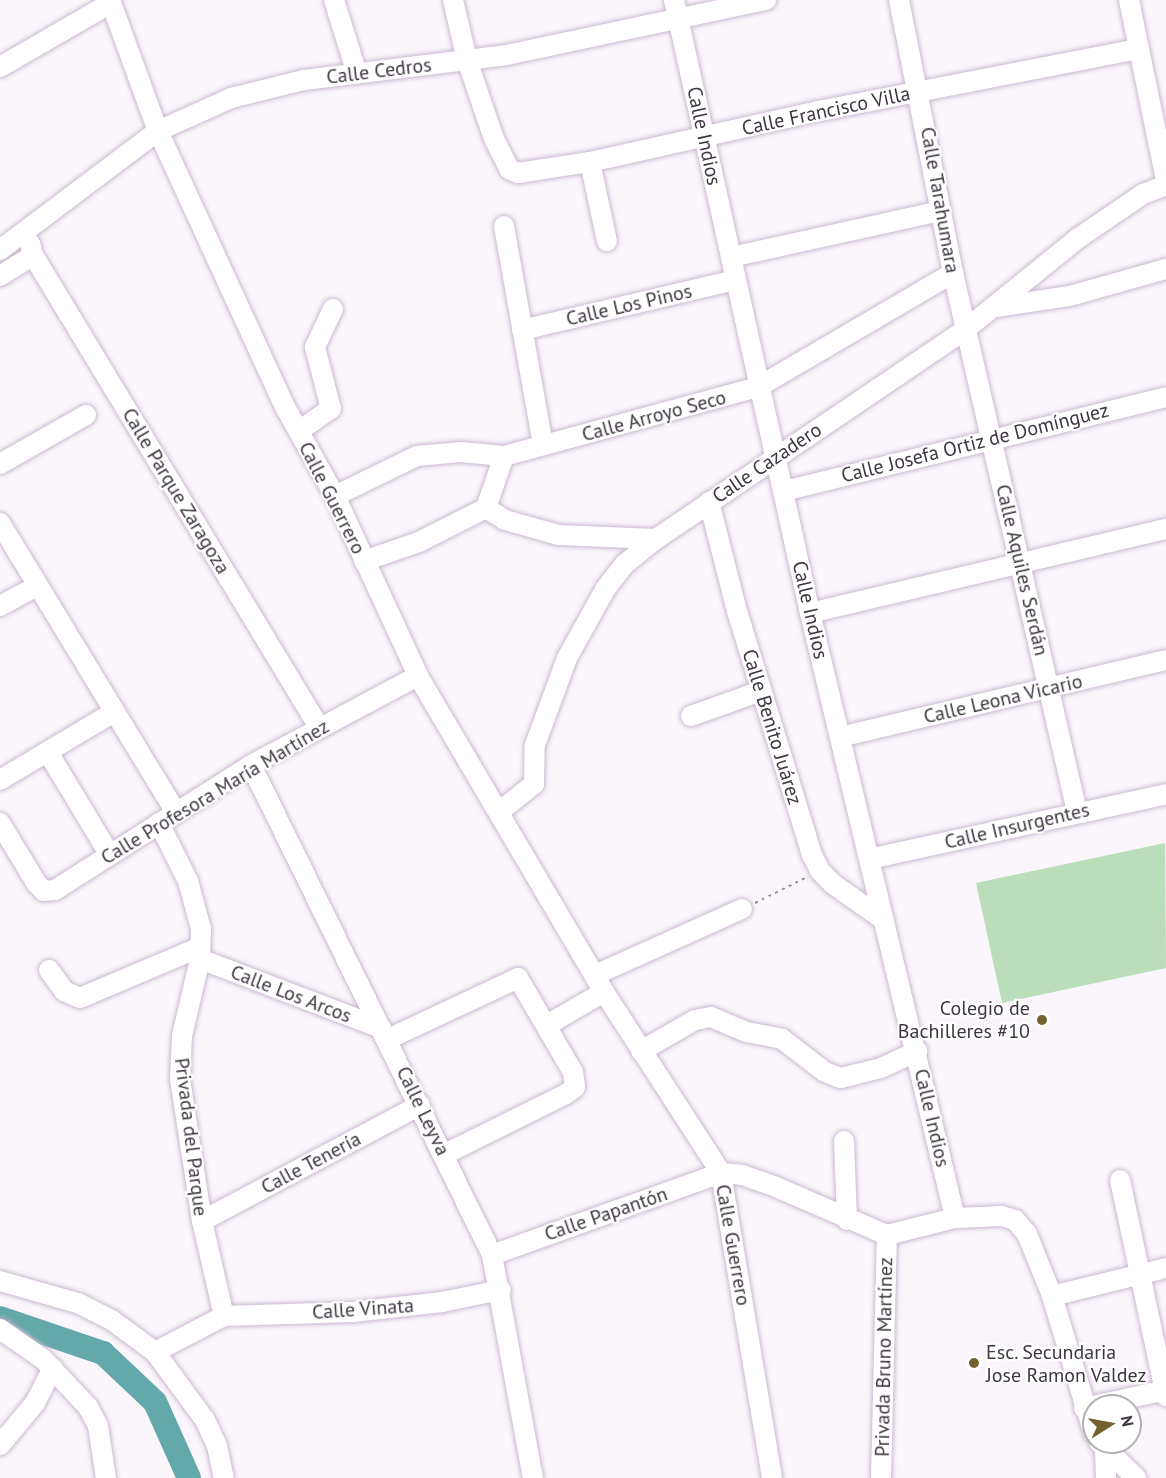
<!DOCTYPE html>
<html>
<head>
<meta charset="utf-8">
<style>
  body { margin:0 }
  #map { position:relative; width:1166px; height:1478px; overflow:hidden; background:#faf6fb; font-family:"PT Sans",sans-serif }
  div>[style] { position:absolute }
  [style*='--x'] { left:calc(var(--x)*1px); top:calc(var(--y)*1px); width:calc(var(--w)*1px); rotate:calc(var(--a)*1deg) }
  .green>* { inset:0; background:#bbdeba }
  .river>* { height:24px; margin:-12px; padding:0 12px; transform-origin:12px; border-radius:12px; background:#63a8ab }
  .path>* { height:2px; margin-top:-1px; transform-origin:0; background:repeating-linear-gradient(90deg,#948e95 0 3px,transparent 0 7.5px) }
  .roads { filter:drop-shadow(0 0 2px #ccb8d1) drop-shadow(0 0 2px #ccb8d1) }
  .minor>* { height:20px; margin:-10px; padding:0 10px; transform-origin:10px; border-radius:10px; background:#fff }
  .dots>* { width:16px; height:16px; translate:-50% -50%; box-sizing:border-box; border:3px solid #fff; border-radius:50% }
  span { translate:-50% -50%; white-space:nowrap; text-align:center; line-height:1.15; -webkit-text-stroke:4.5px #fff; paint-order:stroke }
  .street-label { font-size:20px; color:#3e3640 }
  .poi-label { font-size:20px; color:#3e3640 }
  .right { translate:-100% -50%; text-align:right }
  .left { translate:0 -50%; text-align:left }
  .north { position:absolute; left:1082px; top:1394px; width:60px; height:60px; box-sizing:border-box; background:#fff; border:2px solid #b2afb3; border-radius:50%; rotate:79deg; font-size:16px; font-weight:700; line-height:24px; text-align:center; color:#3e3640 }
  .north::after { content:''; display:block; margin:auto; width:21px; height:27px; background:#75602f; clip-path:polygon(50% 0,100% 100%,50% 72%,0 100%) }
</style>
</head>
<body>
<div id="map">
  <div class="green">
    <div style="clip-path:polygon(1165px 843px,1166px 968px,1002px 1003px,976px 883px)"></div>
  </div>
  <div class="river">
    <div style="--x:0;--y:1318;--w:109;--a:18.8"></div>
    <div style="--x:103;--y:1353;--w:71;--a:43.3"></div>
    <div style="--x:155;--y:1402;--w:83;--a:65.9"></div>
  </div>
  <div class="path">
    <div style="--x:755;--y:903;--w:58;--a:-26.6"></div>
  </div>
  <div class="roads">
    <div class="minor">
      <div style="--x:110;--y:0;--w:140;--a:69.9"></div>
      <div style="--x:158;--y:131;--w:304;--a:65.3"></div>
      <div style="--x:285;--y:407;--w:102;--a:60.7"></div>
      <div style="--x:335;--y:496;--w:198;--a:65.2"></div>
      <div style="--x:418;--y:676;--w:367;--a:59.5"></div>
      <div style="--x:604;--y:992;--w:216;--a:57.1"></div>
      <div style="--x:721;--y:1173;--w:309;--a:80.5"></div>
      <div style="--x:334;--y:0;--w:77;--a:72.7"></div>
      <div style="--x:453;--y:0;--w:62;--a:76.9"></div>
      <div style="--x:467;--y:60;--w:83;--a:71.1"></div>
      <div style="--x:494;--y:139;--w:34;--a:63"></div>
      <div style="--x:509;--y:169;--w:10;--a:24"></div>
      <div style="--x:518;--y:173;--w:73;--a:-8.7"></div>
      <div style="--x:590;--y:162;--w:235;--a:-12.6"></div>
      <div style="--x:819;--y:111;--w:325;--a:-11"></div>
      <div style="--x:674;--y:0;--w:628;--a:77.49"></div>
      <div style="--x:810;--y:613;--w:622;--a:76.52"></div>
      <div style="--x:899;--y:0;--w:278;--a:78.8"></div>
      <div style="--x:953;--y:273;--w:553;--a:77.04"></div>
      <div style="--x:1129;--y:0;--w:184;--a:78.4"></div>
      <div style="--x:0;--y:67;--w:128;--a:-30"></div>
      <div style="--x:590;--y:162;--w:81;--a:77.9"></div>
      <div style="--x:504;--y:226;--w:222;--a:79.9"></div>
      <div style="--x:0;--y:250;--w:198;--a:-37"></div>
      <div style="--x:158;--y:131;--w:80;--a:-24.3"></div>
      <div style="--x:231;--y:98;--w:75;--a:-13.9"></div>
      <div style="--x:304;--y:80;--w:205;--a:-7"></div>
      <div style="--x:507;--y:55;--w:265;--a:-12"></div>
      <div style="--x:33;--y:255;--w:552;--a:58.79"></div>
      <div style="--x:731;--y:257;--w:215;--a:-12.4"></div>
      <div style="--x:0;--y:276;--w:39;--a:-32"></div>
      <div style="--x:33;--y:255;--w:12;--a:-104"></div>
      <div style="--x:996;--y:307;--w:75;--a:-8.5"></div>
      <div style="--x:1070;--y:296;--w:100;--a:-15.7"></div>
      <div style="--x:522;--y:330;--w:219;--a:-13.2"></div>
      <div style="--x:299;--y:431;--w:39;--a:-35"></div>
      <div style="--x:331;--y:409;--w:64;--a:-104.5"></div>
      <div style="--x:315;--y:347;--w:42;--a:-64.7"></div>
      <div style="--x:0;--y:464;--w:99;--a:-29.7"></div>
      <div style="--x:784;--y:491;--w:393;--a:-13.8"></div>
      <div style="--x:335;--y:496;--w:91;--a:-26"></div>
      <div style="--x:417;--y:456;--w:44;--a:-5.2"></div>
      <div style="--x:461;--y:452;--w:43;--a:5.3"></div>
      <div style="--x:504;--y:456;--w:263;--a:-15.2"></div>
      <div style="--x:758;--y:387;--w:226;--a:-30.3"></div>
      <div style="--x:709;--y:502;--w:113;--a:75.6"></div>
      <div style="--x:737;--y:611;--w:255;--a:72.9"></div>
      <div style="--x:812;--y:855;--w:18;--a:63"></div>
      <div style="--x:820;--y:871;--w:18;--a:45"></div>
      <div style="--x:833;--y:884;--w:62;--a:35.2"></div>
      <div style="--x:486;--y:508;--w:55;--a:-70.9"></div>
      <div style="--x:0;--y:523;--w:338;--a:58.7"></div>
      <div style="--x:364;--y:561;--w:58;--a:-19.1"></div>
      <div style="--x:419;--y:542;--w:75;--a:-26.9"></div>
      <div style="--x:486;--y:508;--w:22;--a:32"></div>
      <div style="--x:505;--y:520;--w:55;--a:15.8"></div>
      <div style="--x:558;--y:535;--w:98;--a:2.3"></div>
      <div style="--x:0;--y:606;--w:42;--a:-28.4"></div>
      <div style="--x:810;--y:613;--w:366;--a:-13.3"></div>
      <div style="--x:691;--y:716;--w:74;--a:-19.7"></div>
      <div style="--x:840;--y:737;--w:335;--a:-13.3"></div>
      <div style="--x:49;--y:754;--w:118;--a:58.9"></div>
      <div style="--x:251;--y:765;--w:546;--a:63.81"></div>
      <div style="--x:492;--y:1255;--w:227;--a:79.6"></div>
      <div style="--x:0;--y:780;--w:133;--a:-30.8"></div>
      <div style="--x:499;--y:812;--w:45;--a:-38.7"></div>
      <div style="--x:534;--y:784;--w:39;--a:-89"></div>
      <div style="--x:535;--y:745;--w:93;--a:-69.8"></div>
      <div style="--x:567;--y:658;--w:80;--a:-60.9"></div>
      <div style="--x:606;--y:588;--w:31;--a:-52"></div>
      <div style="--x:625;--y:564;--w:40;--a:-39"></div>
      <div style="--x:656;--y:539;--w:374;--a:-34.1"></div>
      <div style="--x:966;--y:329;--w:143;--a:-39"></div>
      <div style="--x:1077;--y:239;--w:80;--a:-34.3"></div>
      <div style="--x:1143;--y:194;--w:25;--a:-21"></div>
      <div style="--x:0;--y:823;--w:71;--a:58.8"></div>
      <div style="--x:37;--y:884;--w:10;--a:45"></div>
      <div style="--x:44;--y:891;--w:11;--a:-5"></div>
      <div style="--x:55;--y:890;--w:232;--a:-32.5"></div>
      <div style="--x:251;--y:765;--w:189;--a:-28.1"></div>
      <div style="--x:159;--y:823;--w:65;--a:63.4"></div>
      <div style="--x:188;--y:881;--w:50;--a:74.8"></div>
      <div style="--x:201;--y:929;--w:30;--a:92"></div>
      <div style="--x:200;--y:959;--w:79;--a:103.2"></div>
      <div style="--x:182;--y:1036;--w:43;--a:92.7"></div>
      <div style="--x:180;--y:1079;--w:144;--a:81.2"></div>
      <div style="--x:202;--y:1221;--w:98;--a:77"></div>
      <div style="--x:869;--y:859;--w:304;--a:-12.3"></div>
      <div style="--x:200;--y:959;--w:194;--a:20.9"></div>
      <div style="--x:49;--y:970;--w:26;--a:54"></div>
      <div style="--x:64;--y:991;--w:17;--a:24"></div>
      <div style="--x:80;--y:998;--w:130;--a:-23"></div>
      <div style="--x:595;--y:975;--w:161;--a:-24.2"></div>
      <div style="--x:547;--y:1025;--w:66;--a:-30.1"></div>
      <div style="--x:388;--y:1039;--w:144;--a:-25.1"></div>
      <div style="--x:518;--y:978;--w:109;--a:59.7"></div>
      <div style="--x:573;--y:1072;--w:15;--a:82"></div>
      <div style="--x:575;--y:1087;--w:11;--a:142"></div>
      <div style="--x:566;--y:1094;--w:135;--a:153.6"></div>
      <div style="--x:641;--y:1051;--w:62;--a:-29.9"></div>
      <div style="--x:695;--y:1020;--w:16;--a:-11"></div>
      <div style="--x:711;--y:1017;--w:39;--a:23"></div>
      <div style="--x:747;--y:1032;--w:36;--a:11"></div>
      <div style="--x:782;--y:1039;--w:54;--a:37.5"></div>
      <div style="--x:825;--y:1072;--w:17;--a:21"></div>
      <div style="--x:841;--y:1078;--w:41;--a:-14"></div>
      <div style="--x:881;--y:1068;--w:40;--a:-25"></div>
      <div style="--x:844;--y:1141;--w:79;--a:87.8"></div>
      <div style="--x:1120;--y:1180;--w:221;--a:78"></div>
      <div style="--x:202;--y:1221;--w:247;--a:-28"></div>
      <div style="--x:492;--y:1255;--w:243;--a:-19.7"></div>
      <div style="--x:721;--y:1173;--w:21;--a:5"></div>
      <div style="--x:742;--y:1175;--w:36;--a:19"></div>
      <div style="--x:776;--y:1187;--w:121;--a:23.4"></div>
      <div style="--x:887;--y:1235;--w:70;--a:-14"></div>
      <div style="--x:955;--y:1218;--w:47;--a:-2.4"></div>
      <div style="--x:1002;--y:1216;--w:14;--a:17"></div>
      <div style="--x:1015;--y:1220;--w:18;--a:49"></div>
      <div style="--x:1027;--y:1234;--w:67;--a:68"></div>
      <div style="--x:1052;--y:1296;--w:144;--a:73.1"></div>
      <div style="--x:0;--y:1281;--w:81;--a:15.8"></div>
      <div style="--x:78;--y:1303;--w:39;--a:27"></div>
      <div style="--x:113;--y:1321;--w:52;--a:36.4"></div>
      <div style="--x:155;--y:1352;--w:84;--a:53.7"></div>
      <div style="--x:205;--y:1420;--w:29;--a:65"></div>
      <div style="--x:217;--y:1446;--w:33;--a:78"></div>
      <div style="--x:1052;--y:1296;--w:117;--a:-13.8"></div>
      <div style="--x:0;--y:1329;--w:52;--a:34.9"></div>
      <div style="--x:43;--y:1359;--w:66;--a:46.8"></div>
      <div style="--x:88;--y:1407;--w:21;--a:62"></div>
      <div style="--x:98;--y:1426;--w:53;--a:81.3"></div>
      <div style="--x:155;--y:1352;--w:78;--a:-27.6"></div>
      <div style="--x:224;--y:1316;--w:129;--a:-1.8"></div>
      <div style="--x:353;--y:1312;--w:90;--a:-6.4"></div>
      <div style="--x:442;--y:1302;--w:60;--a:-11.5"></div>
      <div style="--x:1084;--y:1408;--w:84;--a:-12.4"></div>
      <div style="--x:1099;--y:1442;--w:52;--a:44.2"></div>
      <div style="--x:0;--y:1445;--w:55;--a:-50.2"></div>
      <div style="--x:35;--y:1403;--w:39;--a:-63"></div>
      <div style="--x:1105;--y:1450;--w:28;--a:88"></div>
      <div style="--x:881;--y:1478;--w:243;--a:-88.6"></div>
    </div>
  </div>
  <div class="dots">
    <div style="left:1042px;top:1020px;background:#75602f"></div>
    <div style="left:974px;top:1363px;background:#75602f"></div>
  </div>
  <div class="street-label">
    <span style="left:379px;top:71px;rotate:-7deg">Calle Cedros</span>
    <span style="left:826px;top:111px;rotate:-12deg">Calle Francisco Villa</span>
    <span style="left:704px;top:136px;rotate:78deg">Calle Indios</span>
    <span style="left:940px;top:200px;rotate:80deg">Calle Tarahumara</span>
    <span style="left:629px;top:305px;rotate:-13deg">Calle Los Pinos</span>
    <span style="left:654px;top:416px;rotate:-15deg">Calle Arroyo Seco</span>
    <span style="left:975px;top:443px;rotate:-14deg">Calle Josefa Ortiz de Domínguez</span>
    <span style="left:767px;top:463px;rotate:-34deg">Calle Cazadero</span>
    <span style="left:176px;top:491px;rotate:59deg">Calle Parque Zaragoza</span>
    <span style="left:332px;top:498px;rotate:63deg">Calle Guerrero</span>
    <span style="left:1022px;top:570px;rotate:77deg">Calle Aquiles Serdán</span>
    <span style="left:810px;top:610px;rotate:77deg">Calle Indios</span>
    <span style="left:1003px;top:699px;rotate:-13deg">Calle Leona Vicario</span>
    <span style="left:772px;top:727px;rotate:73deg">Calle Benito Juárez</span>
    <span style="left:215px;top:792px;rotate:-31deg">Calle Profesora María Martínez</span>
    <span style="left:1017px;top:826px;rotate:-13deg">Calle Insurgentes</span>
    <span style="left:291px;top:994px;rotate:21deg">Calle Los Arcos</span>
    <span style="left:423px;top:1111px;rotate:64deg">Calle Leyva</span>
    <span style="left:932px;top:1118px;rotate:77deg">Calle Indios</span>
    <span style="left:191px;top:1137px;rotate:83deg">Privada del Parque</span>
    <span style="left:311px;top:1163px;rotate:-28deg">Calle Tenería</span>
    <span style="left:606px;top:1214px;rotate:-19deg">Calle Papantón</span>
    <span style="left:733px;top:1245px;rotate:80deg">Calle Guerrero</span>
    <span style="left:363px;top:1309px;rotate:-4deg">Calle Vinata</span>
    <span style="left:884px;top:1357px;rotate:-89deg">Privada Bruno Martínez</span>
  </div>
  <div class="poi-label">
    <span class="right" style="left:1030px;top:1020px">Colegio de<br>Bachilleres #10</span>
    <span class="left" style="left:986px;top:1364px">Esc. Secundaria<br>Jose Ramon Valdez</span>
  </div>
  <div class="north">N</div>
</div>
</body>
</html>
